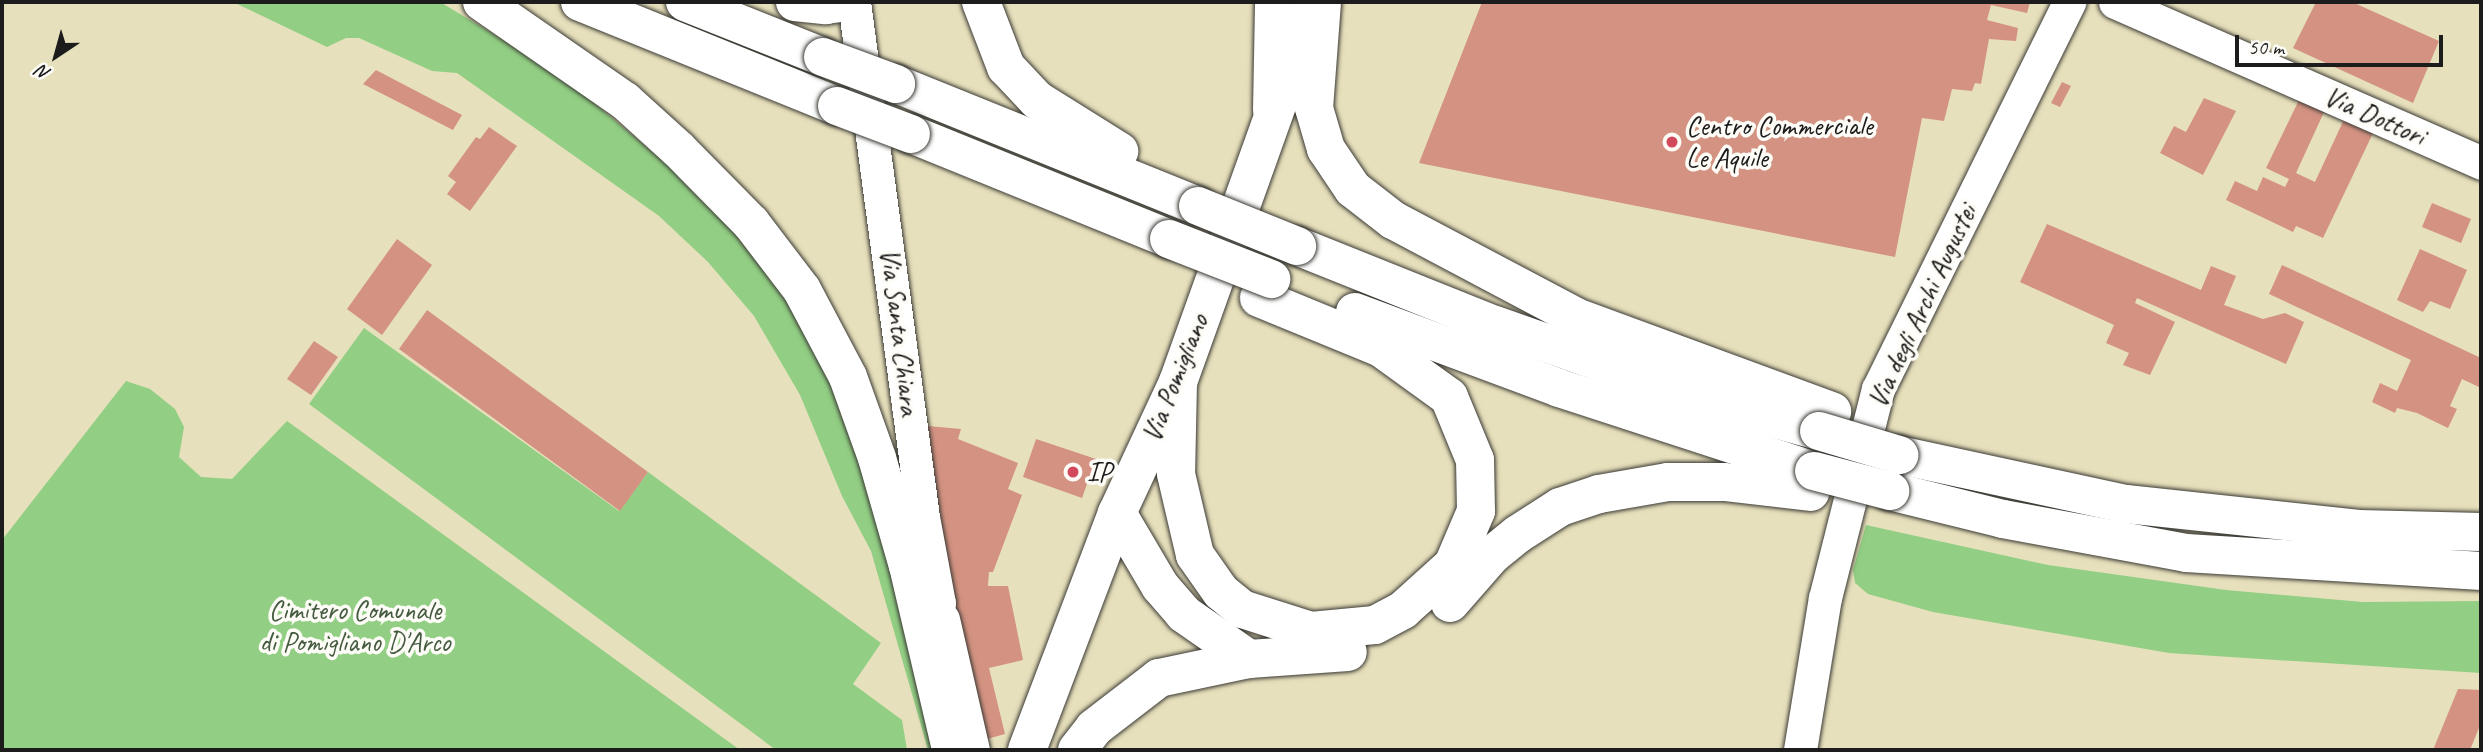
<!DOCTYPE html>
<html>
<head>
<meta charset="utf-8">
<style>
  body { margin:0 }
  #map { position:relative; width:2483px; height:752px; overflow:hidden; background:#e7e0bc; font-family:Caveat,sans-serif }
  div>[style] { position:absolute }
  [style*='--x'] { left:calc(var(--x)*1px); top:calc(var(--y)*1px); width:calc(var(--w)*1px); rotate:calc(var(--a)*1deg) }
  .green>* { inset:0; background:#92cf84 }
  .building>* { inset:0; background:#d49382 }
  .roads { filter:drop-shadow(0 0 2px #3a3934) drop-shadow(0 0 2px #3a3934) }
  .minor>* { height:33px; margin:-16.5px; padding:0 16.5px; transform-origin:16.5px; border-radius:16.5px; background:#fff }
  .major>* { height:38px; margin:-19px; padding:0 19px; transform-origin:19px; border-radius:19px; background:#fff }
  .highway>* { height:38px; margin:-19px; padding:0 19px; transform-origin:19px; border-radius:19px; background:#fff }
  .bridges { filter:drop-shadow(0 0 2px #3a3934) drop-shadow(0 0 2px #3a3934) }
  .highway-bridge>* { height:38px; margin:-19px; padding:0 19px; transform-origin:19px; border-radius:19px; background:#fff }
  .dots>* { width:19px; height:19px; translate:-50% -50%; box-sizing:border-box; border:4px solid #fdfcf7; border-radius:50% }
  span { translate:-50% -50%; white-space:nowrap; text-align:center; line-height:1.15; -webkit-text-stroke:7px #fdfcf7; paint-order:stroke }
  .street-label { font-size:28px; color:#1c1c1c }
  .poi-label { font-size:28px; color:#1c1c1c }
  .left { translate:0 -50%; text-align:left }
  .park-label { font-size:28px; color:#455b40 }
  .frame { position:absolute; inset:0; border:4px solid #1c1c1c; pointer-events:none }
  .north { position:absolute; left:21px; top:21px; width:70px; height:70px; -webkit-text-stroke:5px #fdfcf7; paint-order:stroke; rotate:216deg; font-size:19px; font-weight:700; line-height:28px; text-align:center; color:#1c1c1c }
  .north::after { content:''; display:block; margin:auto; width:24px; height:32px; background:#1c1c1c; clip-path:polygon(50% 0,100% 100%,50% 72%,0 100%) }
  .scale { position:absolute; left:2235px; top:35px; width:208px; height:32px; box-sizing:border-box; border:4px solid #1c1c1c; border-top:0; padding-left:9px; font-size:21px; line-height:24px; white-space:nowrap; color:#1c1c1c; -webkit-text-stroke:5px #fdfcf7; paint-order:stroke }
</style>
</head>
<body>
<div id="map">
  <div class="green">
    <div style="clip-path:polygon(233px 2px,440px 2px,557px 72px,705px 196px,795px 308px,832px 377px,873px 500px,935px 750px,928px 750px,871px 551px,842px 496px,800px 395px,754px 316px,708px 262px,659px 216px,457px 73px,432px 71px,359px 38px,346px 38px,327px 47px)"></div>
    <div style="clip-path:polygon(364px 328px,619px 511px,648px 472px,881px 643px,853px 684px,902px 720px,907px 750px,776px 750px,309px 404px)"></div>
    <div style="clip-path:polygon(126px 381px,150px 389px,175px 409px,184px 427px,179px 457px,201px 477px,232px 479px,287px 421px,740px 750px,2px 750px,2px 540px)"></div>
    <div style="clip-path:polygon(1866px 525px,2048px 565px,2226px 590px,2363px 602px,2481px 601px,2481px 673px,2169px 653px,1933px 612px,1868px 594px,1855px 583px,1853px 570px)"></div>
  </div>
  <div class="building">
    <div style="clip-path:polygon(1482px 2px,2030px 2px,2027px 13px,1991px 5px,1987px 20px,2018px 28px,2016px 41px,1989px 39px,1981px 84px,1975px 83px,1972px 91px,1952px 89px,1944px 121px,1922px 118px,1895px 257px,1419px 163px)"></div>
    <div style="clip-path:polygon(2316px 2px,2352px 2px,2439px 41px,2413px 103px,2293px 48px)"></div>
    <div style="clip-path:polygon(376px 70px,462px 115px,453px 130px,363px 84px)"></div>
    <div style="clip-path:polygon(2062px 82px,2071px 86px,2060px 107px,2051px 103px)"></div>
    <div style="clip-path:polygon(2204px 98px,2236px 111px,2203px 175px,2160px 153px,2174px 126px,2186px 132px)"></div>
    <div style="clip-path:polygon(2300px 98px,2325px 110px,2296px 173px,2315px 182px,2346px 115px,2375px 129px,2323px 238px,2296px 226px,2293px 232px,2226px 200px,2235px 181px,2257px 191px,2263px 177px,2285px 187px,2289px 179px,2266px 168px)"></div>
    <div style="clip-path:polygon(489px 127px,517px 146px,470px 211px,447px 194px,456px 182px,448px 176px,476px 137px,480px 139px)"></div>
    <div style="clip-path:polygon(2432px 203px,2471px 219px,2461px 243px,2422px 227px)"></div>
    <div style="clip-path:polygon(2047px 224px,2201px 290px,2211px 266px,2236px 276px,2224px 305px,2263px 319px,2285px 313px,2304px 322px,2286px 364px,2137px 298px,2135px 303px,2175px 322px,2150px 375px,2123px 365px,2129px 353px,2106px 343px,2114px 325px,2020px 282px)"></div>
    <div style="clip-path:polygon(397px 239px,432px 265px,382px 335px,347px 309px)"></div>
    <div style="clip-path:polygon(2420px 249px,2467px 270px,2450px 309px,2430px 301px,2423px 312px,2397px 300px)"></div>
    <div style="clip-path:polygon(2282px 265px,2481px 358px,2481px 388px,2462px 379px,2450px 406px,2457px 409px,2448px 428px,2417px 413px,2397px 408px,2395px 413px,2372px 402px,2380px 383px,2397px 391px,2411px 360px,2269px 294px)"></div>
    <div style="clip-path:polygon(427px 310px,648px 472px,620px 511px,399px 349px)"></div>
    <div style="clip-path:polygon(314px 341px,338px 357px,311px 395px,287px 379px)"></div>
    <div style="clip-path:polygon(928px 426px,961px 429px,958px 439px,1018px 463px,1008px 489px,1022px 495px,993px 572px,989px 572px,988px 586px,1008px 586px,1023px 660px,989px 668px,1005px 734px,987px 739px,942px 546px)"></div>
    <div style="clip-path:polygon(1036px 439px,1096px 459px,1082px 498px,1023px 477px)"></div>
    <div style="clip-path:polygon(2458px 689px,2481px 690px,2481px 723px,2470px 750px,2433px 750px)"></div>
  </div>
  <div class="roads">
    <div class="minor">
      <div style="--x:854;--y:2;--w:520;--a:82.37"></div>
      <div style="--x:923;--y:517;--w:87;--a:79.5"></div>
      <div style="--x:939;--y:603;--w:52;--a:98.9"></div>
      <div style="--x:2115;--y:2;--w:400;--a:23.7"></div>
      <div style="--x:943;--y:619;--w:134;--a:77.1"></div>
      <div style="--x:1800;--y:750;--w:154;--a:-80.7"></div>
      <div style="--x:1825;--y:598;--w:216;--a:-75.8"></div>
      <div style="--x:1878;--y:389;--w:432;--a:-63.7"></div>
    </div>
    <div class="major">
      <div style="--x:1027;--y:750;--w:254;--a:-69.2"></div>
      <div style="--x:1117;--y:513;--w:145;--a:-65"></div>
      <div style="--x:1178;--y:382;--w:404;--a:-70.3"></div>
    </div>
    <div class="highway">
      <div style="--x:482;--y:2;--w:174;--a:34.7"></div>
      <div style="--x:625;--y:101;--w:72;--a:42.2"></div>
      <div style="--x:678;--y:149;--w:104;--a:45.4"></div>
      <div style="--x:751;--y:223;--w:84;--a:52.7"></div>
      <div style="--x:802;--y:290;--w:98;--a:62.1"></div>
      <div style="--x:848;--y:377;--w:86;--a:70.3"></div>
      <div style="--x:877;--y:458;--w:112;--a:74"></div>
      <div style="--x:908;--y:566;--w:189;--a:76.8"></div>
      <div style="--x:580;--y:2;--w:277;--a:22"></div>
      <div style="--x:685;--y:2;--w:149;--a:21.7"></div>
      <div style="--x:795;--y:2;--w:31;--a:6"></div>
      <div style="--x:826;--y:5;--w:22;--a:-8"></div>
      <div style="--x:981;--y:2;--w:70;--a:69"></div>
      <div style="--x:1006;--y:67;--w:45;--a:46.8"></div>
      <div style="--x:1037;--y:100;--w:97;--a:31.9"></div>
      <div style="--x:1322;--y:2;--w:106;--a:94.3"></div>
      <div style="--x:1314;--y:108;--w:43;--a:73.7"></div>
      <div style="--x:1326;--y:149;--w:48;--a:56"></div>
      <div style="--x:1353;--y:189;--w:51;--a:37.8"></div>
      <div style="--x:1393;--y:220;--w:207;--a:27.9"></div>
      <div style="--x:1576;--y:317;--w:273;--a:20.2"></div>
      <div style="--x:896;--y:84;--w:326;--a:22"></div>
      <div style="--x:1272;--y:110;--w:108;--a:-88.9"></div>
      <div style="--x:911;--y:134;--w:279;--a:22.1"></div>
      <div style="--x:1297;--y:246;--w:213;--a:21.8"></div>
      <div style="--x:1495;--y:325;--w:235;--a:19.4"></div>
      <div style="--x:1717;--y:403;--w:106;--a:15.4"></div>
      <div style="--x:1355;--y:312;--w:218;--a:20.4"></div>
      <div style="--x:1559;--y:388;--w:268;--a:18"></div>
      <div style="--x:1178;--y:382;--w:92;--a:91.2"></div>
      <div style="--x:1176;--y:474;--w:83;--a:76.8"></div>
      <div style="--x:1195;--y:555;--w:45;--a:54.9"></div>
      <div style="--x:1221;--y:592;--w:27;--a:39"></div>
      <div style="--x:1242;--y:609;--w:72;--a:17.7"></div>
      <div style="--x:1311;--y:631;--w:64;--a:-5.4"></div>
      <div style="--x:1375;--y:625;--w:32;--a:-28"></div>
      <div style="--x:1403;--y:610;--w:67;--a:-42"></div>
      <div style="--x:1453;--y:565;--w:59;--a:-66.9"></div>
      <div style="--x:1476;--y:511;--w:51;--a:-91.1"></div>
      <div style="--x:1475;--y:460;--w:68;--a:-112.4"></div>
      <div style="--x:1449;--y:397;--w:84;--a:-144.2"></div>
      <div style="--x:1381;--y:348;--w:132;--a:-157.7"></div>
      <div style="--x:1899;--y:455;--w:232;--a:12.2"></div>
      <div style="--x:2126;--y:504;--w:234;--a:6.1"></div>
      <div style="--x:2359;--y:529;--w:122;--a:1.4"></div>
      <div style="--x:1890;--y:491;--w:116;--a:13.9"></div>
      <div style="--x:2003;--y:519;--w:186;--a:10.5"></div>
      <div style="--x:2186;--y:553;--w:296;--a:3.5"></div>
      <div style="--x:1117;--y:513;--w:85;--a:59.5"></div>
      <div style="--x:1160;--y:586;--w:37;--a:49"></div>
      <div style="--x:1184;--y:614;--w:79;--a:34.7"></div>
      <div style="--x:1450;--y:603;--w:64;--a:-48.8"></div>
      <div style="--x:1492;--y:555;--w:33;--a:-39"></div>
      <div style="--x:1518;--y:534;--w:50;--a:-32.7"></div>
      <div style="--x:1560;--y:507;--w:41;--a:-18.4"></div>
      <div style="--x:1599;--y:494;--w:70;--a:-9.9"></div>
      <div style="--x:1668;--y:482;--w:56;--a:0"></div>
      <div style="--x:1724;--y:482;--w:87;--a:6.6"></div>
      <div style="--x:1077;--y:750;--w:28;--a:-52"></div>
      <div style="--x:1094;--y:728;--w:82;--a:-37.6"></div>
      <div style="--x:1159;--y:678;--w:92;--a:-11.9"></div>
      <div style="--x:1249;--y:659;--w:99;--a:-4"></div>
    </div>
  </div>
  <div class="bridges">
    <div class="highway-bridge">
      <div style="--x:823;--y:57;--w:78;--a:20.3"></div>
      <div style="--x:837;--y:106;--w:79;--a:20.7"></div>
      <div style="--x:1198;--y:206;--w:107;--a:22"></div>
      <div style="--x:1169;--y:239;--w:110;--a:21.4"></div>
      <div style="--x:1819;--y:431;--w:84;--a:16.7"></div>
      <div style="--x:1814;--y:471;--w:79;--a:14.7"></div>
    </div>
  </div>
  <div class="dots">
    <div style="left:1672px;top:142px;background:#d1495b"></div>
    <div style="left:1073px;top:472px;background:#d1495b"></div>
  </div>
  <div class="street-label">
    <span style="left:2375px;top:116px;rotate:24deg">Via Dottori</span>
    <span style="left:1922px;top:306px;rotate:-65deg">Via degli Archi Augustei</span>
    <span style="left:900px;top:332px;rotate:83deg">Via Santa Chiara</span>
    <span style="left:1175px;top:378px;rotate:-68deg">Via Pomigliano</span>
  </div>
  <div class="poi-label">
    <span class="left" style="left:1686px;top:142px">Centro Commerciale<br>Le Aquile</span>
    <span class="left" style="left:1087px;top:472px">IP</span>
  </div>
  <div class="park-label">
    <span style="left:355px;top:626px">Cimitero Comunale<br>di Pomigliano D'Arco</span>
  </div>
  <div class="frame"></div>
  <div class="north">N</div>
  <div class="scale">50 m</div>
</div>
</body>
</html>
